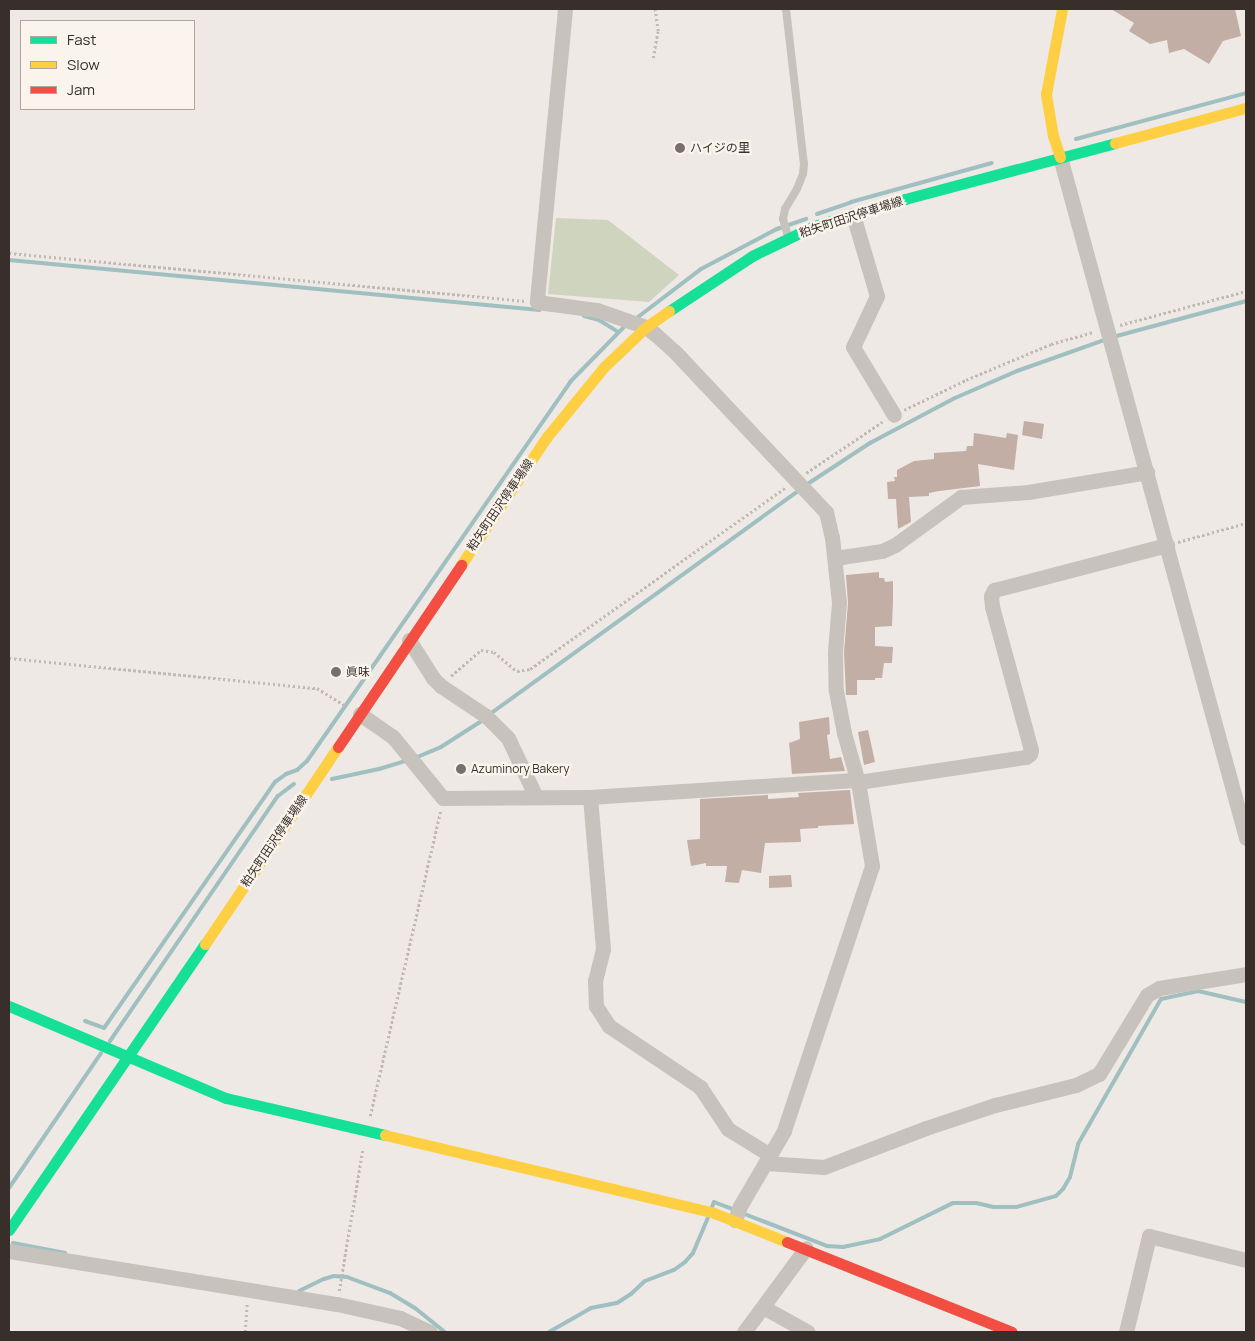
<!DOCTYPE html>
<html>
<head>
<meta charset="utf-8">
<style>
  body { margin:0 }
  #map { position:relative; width:1255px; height:1341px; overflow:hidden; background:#eee9e4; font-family:Manrope,"Noto Sans JP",sans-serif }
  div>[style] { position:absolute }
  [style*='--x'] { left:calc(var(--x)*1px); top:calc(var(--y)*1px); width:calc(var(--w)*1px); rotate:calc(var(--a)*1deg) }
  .green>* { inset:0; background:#cfd4be }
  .stream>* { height:4px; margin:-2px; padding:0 2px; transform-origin:2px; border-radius:2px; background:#9fbfc0 }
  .building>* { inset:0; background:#c2aea5 }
  .path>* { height:2.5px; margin-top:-1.25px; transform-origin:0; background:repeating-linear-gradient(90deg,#c1bab4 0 2.5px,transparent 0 5px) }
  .lane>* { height:8px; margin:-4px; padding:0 4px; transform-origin:4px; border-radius:4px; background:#c8c2bc }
  .street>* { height:15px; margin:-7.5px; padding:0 7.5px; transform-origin:7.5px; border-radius:7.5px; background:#c8c2bc }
  .fast>* { height:11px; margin:-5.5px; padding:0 5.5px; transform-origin:5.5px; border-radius:5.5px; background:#16e098 }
  .slow>* { height:11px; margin:-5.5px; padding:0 5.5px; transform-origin:5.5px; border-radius:5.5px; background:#ffcf43 }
  .jam>* { height:11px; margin:-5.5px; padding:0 5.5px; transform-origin:5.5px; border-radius:5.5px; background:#f24e42 }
  .dots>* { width:14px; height:14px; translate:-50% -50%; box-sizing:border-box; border:2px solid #faf4ec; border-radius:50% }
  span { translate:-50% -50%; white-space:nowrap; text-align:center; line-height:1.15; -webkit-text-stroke:4.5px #faf4ec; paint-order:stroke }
  .poi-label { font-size:12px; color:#392f2a }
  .left { translate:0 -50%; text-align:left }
  .street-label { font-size:12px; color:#392f2a }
  .frame { position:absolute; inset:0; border:10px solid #392f2a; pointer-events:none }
  .legend { position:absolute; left:20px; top:20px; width:175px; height:90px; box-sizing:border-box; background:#faf4ec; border:1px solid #ada59e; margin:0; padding:6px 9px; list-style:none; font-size:15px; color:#392f2a }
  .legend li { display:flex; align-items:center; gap:10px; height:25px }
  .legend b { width:25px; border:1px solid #ada59e }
</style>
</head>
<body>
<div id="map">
  <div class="green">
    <div style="clip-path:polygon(556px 218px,608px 220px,679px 275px,649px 302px,548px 294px)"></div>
  </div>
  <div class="stream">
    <div style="--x:1076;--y:139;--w:176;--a:-15.1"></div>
    <div style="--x:817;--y:214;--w:36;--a:-19"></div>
    <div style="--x:851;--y:202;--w:146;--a:-15.5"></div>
    <div style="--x:9;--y:260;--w:533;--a:5.38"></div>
    <div style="--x:584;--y:316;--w:16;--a:15"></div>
    <div style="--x:599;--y:320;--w:22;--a:32"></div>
    <div style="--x:634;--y:320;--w:84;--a:-37.3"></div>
    <div style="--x:701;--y:269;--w:86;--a:-27.8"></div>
    <div style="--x:777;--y:229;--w:31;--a:-19"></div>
    <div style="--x:1113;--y:337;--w:138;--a:-15.1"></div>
    <div style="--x:806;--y:485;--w:77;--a:-33.3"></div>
    <div style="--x:870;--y:443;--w:96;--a:-27.9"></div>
    <div style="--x:955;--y:398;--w:68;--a:-23.5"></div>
    <div style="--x:1017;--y:371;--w:96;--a:-19.6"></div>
    <div style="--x:490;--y:714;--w:384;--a:-35.9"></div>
    <div style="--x:415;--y:758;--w:28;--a:-23"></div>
    <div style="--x:441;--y:747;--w:50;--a:-32.7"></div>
    <div style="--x:332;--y:779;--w:48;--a:-12"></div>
    <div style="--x:379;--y:769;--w:28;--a:-17"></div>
    <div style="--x:85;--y:1021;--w:20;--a:20"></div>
    <div style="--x:104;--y:1028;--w:300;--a:-55.2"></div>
    <div style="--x:275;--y:782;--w:14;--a:-36"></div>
    <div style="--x:286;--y:774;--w:12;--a:-20"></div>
    <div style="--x:297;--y:770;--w:13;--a:-42"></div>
    <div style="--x:307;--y:761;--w:461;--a:-55.2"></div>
    <div style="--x:570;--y:382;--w:80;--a:-45.5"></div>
    <div style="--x:110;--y:1041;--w:297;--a:-55.6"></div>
    <div style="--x:278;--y:796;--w:20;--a:-37"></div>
    <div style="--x:9;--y:1188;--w:163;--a:-55.7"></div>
    <div style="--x:712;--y:1207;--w:5;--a:-68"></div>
    <div style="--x:714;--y:1202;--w:22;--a:21"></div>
    <div style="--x:742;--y:1213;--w:91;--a:21.2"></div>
    <div style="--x:827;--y:1246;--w:16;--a:4"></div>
    <div style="--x:843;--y:1247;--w:38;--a:-12"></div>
    <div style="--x:880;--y:1239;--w:81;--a:-26.3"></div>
    <div style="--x:953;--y:1203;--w:23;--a:0"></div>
    <div style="--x:976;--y:1203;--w:18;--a:13"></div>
    <div style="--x:994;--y:1207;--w:22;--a:0"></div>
    <div style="--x:1016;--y:1207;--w:41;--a:-15.4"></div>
    <div style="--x:1056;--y:1196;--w:10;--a:-45"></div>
    <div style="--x:1063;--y:1189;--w:14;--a:-60"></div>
    <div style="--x:1070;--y:1177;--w:34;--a:-76"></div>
    <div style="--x:1078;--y:1144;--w:167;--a:-60.2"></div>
    <div style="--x:1161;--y:999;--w:38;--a:-12"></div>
    <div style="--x:1198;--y:991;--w:49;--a:12.9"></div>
    <div style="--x:13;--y:1243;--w:53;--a:10.9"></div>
    <div style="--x:299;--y:1291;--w:28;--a:-26"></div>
    <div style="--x:324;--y:1279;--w:10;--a:-17"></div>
    <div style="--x:334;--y:1276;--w:13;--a:4"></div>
    <div style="--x:347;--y:1277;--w:46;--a:20.4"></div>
    <div style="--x:390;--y:1293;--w:29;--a:31"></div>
    <div style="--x:415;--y:1308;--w:38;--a:39"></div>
    <div style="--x:549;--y:1332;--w:48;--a:-29.7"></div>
    <div style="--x:591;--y:1308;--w:26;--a:-11"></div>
    <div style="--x:617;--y:1303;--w:17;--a:-33"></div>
    <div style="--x:631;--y:1294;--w:19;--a:-43"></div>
    <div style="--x:645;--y:1281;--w:31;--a:-21"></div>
    <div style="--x:674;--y:1270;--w:14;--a:-36"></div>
    <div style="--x:685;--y:1262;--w:12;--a:-48"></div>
    <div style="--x:693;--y:1253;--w:38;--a:-67"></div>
  </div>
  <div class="building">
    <div style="clip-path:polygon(1111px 9px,1235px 9px,1241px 36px,1223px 41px,1209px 64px,1184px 49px,1169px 53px,1167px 40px,1150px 44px,1129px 31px,1134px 23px)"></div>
    <div style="clip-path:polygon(1024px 421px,1044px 424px,1042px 439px,1022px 435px)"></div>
    <div style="clip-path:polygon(974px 433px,1006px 438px,1007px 433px,1018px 435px,1014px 470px,978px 464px,980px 486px,939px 491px,929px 493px,929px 496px,909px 497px,911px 522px,898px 529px,896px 499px,888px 499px,887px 482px,895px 481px,894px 477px,897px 477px,897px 470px,914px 461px,934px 459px,934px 453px,966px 451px,967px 446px,973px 446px)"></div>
    <div style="clip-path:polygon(879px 572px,879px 578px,884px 578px,885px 582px,893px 581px,893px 601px,892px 626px,875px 627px,875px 646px,893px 647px,892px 663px,884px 663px,882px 678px,875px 678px,875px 680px,857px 680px,857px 695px,846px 695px,844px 652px,848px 603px,846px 575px)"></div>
    <div style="clip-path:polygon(829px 717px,830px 734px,827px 735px,830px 759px,841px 757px,845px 771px,792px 774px,789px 743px,800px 739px,799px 722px)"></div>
    <div style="clip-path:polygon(868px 730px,875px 762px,864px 765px,858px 732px)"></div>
    <div style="clip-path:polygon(850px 790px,854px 824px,818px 826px,818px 828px,800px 829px,801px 842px,765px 843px,761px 873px,742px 870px,739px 883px,725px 882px,727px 866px,706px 866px,706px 863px,691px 866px,687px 840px,700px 839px,700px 799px,768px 795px,768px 799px,799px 797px,798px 793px)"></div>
    <div style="clip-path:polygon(791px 875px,792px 887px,769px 888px,769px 876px)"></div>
  </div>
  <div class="path">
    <div style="--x:653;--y:58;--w:27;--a:-80"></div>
    <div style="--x:658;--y:31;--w:22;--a:-98"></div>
    <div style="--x:9;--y:253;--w:518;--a:5.31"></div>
    <div style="--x:1120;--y:325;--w:131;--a:-15.1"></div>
    <div style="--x:904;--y:410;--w:69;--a:-25.8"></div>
    <div style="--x:966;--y:380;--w:92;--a:-23"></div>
    <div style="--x:1051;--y:344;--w:44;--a:-15.9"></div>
    <div style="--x:806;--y:473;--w:92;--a:-33.9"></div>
    <div style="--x:1178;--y:542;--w:71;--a:-15.6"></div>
    <div style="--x:9;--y:658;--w:309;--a:5.6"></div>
    <div style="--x:317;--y:688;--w:34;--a:32"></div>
    <div style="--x:451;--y:676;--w:40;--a:-41"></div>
    <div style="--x:481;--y:650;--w:13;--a:9"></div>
    <div style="--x:494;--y:652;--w:30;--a:40"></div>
    <div style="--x:517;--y:671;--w:13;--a:-9"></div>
    <div style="--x:530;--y:669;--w:313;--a:-35.4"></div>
    <div style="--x:370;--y:1116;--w:315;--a:-77"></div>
    <div style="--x:339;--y:1291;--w:145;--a:-80.5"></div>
    <div style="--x:245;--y:1332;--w:28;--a:-86"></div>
  </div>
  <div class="lane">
    <div style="--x:786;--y:9;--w:156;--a:83.4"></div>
    <div style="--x:804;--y:164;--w:10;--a:96"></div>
    <div style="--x:803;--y:174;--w:16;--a:112"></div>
    <div style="--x:797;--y:189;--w:23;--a:121"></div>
    <div style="--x:785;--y:209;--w:10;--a:101"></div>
    <div style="--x:783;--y:219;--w:19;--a:74"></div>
  </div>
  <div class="street">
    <div style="--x:565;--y:9;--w:294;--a:95.5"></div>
    <div style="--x:537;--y:302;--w:61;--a:7.6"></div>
    <div style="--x:597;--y:310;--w:52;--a:19.1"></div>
    <div style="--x:646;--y:327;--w:11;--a:38"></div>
    <div style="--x:655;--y:334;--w:28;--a:42"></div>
    <div style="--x:676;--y:353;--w:219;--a:46.7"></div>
    <div style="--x:826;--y:512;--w:26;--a:77"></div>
    <div style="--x:832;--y:537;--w:65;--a:83.9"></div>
    <div style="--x:839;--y:602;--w:50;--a:94.6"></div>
    <div style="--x:835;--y:652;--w:39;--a:89"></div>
    <div style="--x:836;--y:691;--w:43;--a:79.2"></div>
    <div style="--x:844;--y:733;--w:51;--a:74.1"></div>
    <div style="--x:858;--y:782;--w:85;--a:80.5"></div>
    <div style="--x:872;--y:866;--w:279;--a:108.4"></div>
    <div style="--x:784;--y:1131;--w:87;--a:120.4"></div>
    <div style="--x:740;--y:1206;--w:15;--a:110"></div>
    <div style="--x:1060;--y:157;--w:706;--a:74.72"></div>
    <div style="--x:853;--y:215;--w:84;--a:73.5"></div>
    <div style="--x:877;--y:296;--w:56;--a:115.2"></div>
    <div style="--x:853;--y:347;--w:79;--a:58.9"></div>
    <div style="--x:835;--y:558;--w:48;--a:-8.5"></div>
    <div style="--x:882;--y:551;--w:14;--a:-25"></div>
    <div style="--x:895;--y:545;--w:82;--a:-36"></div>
    <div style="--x:961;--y:497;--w:67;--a:-4.3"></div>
    <div style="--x:1028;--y:492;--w:121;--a:-9.5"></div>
    <div style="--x:409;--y:640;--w:45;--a:57.7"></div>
    <div style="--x:433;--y:678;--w:11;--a:45"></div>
    <div style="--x:441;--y:686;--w:54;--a:33.7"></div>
    <div style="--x:486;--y:716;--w:31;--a:45"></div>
    <div style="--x:508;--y:738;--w:65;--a:64.6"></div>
    <div style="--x:360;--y:714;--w:40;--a:34.9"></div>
    <div style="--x:393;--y:737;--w:79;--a:50.7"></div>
    <div style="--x:443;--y:798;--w:147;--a:-0.4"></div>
    <div style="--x:590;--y:797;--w:261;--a:-3.7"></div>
    <div style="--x:850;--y:780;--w:8;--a:14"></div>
    <div style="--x:858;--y:782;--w:170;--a:-8.5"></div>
    <div style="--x:1026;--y:757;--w:5;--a:-37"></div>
    <div style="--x:1030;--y:754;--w:4;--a:-76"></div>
    <div style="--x:1031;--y:750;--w:149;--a:-105.2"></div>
    <div style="--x:992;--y:606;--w:10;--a:-96"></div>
    <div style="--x:991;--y:596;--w:7;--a:-63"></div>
    <div style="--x:994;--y:590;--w:179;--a:-14.6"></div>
    <div style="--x:590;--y:797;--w:153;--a:85.1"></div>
    <div style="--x:603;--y:949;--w:32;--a:104"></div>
    <div style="--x:595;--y:980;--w:26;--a:88"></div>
    <div style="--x:596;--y:1006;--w:24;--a:57"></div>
    <div style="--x:609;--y:1026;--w:110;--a:33.8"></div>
    <div style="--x:700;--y:1087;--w:50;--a:56.3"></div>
    <div style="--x:728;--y:1129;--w:49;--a:31.8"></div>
    <div style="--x:766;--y:1163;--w:58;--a:3.9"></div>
    <div style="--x:824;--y:1167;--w:109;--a:-20.9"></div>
    <div style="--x:926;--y:1128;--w:73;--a:-18.4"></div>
    <div style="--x:995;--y:1105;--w:83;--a:-13.9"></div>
    <div style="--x:1076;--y:1085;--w:25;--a:-26"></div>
    <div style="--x:1099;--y:1074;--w:92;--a:-58.7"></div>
    <div style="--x:1147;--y:995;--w:14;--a:-30"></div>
    <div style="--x:1159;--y:988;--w:88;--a:-9.1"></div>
    <div style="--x:9;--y:1251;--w:332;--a:9.2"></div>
    <div style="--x:337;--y:1304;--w:65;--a:12.5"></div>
    <div style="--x:400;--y:1318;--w:33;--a:25"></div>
    <div style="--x:763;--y:1307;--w:51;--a:29.1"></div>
    <div style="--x:744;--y:1332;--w:104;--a:-53.6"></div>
    <div style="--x:1126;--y:1332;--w:99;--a:-76.5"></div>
    <div style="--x:1149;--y:1236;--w:100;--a:13.9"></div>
  </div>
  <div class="fast">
    <div style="--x:669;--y:311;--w:100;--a:-33.5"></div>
    <div style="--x:752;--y:256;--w:69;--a:-25.8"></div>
    <div style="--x:814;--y:226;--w:95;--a:-16.5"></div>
    <div style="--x:905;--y:199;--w:217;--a:-14.9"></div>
    <div style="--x:9;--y:1006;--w:236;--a:23"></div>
    <div style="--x:226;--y:1098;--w:163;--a:13.1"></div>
    <div style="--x:9;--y:1230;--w:347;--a:-55.6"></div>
  </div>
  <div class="slow">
    <div style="--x:1115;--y:143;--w:136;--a:-15"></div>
    <div style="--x:1060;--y:157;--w:22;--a:-108"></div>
    <div style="--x:1053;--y:136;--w:43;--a:-99.5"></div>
    <div style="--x:1046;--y:94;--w:86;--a:-79.3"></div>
    <div style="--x:461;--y:565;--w:153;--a:-56.2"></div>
    <div style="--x:546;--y:438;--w:92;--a:-50.8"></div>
    <div style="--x:604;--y:367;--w:58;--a:-43.6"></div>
    <div style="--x:646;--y:327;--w:28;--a:-35"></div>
    <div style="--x:205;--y:944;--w:238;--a:-56"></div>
    <div style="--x:385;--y:1135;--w:338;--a:13.3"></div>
    <div style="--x:714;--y:1213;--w:79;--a:21.7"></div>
  </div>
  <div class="jam">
    <div style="--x:338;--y:747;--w:220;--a:-55.9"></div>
    <div style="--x:787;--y:1242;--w:242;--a:21.8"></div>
  </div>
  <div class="dots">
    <div style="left:680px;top:148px;background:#78706b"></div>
    <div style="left:336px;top:672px;background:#78706b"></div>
    <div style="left:461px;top:769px;background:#78706b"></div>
  </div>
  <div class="poi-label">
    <span class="left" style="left:690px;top:148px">ハイジの里</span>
    <span class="left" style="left:346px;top:672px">眞味</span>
    <span class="left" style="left:471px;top:769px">Azuminory Bakery</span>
  </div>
  <div class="street-label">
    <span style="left:851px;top:217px;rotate:-18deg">粕矢町田沢停車場線</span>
    <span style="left:500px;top:505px;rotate:-56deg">粕矢町田沢停車場線</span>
    <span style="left:274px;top:841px;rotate:-56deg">粕矢町田沢停車場線</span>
  </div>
  <div class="frame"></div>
  <ul class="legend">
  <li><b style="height:6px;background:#16e098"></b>Fast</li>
  <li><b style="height:6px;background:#ffcf43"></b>Slow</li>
  <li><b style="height:6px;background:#f24e42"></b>Jam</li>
  </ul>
</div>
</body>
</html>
